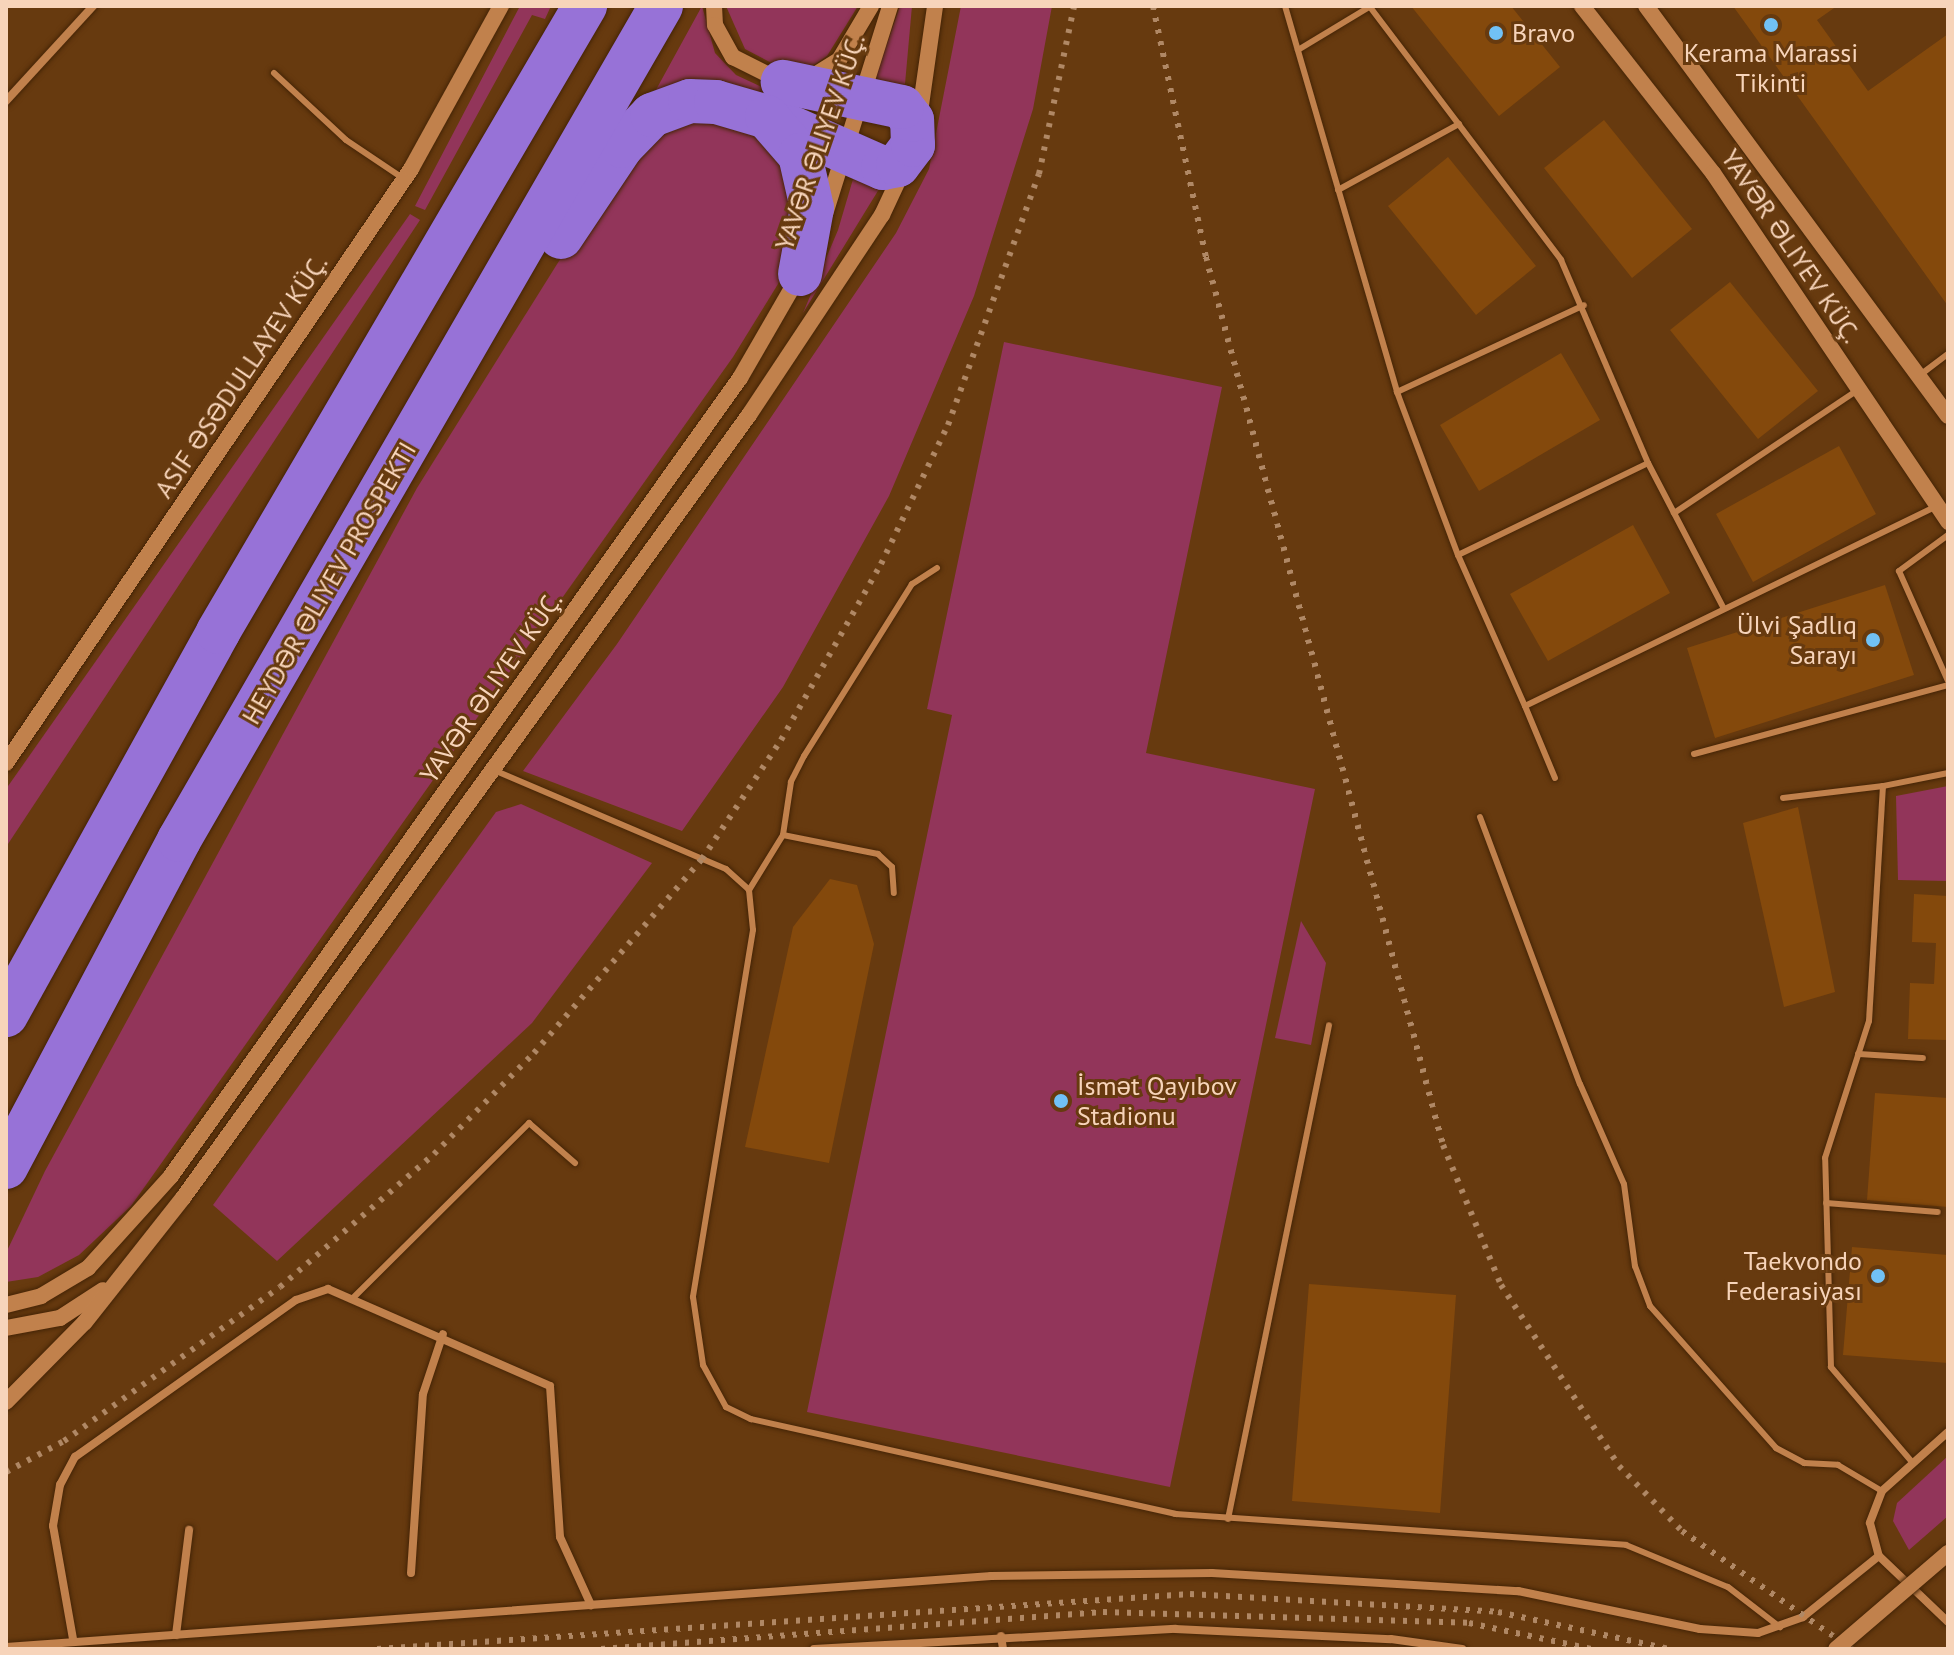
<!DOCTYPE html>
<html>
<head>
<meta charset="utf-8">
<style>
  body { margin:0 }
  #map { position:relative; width:1954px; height:1655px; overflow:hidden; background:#673a0f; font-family:"PT Sans",sans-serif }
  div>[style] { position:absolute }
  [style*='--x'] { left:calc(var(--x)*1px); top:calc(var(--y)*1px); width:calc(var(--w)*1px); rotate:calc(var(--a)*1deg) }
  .green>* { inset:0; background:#92355a }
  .building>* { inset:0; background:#84490c }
  .roads { filter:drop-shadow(0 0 2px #442406) drop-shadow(0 0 2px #442406) }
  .lane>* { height:6px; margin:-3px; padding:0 3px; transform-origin:3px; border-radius:3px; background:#c1814c }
  .street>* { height:8px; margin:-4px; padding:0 4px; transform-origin:4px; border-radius:4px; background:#c1814c }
  .secondary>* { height:16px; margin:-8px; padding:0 8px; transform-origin:8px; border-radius:8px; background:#c1814c }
  .highway>* { height:44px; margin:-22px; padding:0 22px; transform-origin:22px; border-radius:22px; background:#9772d7 }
  .rail>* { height:6px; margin-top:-3px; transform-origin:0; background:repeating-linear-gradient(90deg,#b08865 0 4px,transparent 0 12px) }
  .bridges { filter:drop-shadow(0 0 2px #442406) drop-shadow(0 0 2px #442406) }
  .secondary-bridge>* { height:16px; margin:-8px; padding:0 8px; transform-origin:8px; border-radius:8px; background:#c1814c }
  .dots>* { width:22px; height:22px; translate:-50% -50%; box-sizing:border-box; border:4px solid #673a0f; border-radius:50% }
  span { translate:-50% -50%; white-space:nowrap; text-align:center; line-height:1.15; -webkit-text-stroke:6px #673a0f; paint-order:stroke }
  .poi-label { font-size:26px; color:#f7d4ba }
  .left { translate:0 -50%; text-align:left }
  .right { translate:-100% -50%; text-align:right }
  .street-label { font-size:26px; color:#f7d4ba }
  .frame { position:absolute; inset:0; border:8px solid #f7d4ba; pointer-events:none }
</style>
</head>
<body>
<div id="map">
  <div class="green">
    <div style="clip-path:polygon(520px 6px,551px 6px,545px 19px,532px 15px,425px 210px,415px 206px)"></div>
    <div style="clip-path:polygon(702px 6px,715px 53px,736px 75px,781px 96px,646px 108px)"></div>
    <div style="clip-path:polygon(726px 6px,858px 6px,827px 56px,811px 67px,785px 70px,745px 49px)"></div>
    <div style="clip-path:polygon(900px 6px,912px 6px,904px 95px,872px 87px)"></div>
    <div style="clip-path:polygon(961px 6px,1052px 6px,1033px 109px,974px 296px,889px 496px,783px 687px,682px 831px,523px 771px,617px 644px,896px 233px,929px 169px)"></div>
    <div style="clip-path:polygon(713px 110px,786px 148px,798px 234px,778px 284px,733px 357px,131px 1206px,79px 1255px,38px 1277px,6px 1282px,6px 1253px,45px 1171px,417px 488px,631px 146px)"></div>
    <div style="clip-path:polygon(856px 169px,884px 181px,803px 313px,838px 230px)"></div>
    <div style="clip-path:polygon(410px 214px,420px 220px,6px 847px,6px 789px)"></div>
    <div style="clip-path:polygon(1004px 342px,1222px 387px,1146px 753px,1315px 789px,1170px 1487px,807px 1412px,952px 715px,927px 709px)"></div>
    <div style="clip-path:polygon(1948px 786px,1948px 881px,1898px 880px,1896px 796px)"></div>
    <div style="clip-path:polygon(521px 804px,652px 863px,532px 1023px,277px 1261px,213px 1205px,496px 812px)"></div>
    <div style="clip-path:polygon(1301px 921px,1326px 963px,1311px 1045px,1275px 1038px)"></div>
    <div style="clip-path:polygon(1948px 1456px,1948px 1516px,1909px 1550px,1893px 1521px,1897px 1503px)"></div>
  </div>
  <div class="building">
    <div style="clip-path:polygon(1411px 6px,1511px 6px,1560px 67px,1499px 116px)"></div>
    <div style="clip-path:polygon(1733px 6px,1837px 6px,1817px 20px,1868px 91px,1948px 34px,1948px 306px)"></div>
    <div style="clip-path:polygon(1604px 120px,1692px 229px,1632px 278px,1544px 168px)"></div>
    <div style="clip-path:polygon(1448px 157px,1536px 266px,1476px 315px,1388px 206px)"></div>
    <div style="clip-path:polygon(1730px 282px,1818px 391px,1758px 439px,1670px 330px)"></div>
    <div style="clip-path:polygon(1561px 353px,1600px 420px,1479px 491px,1440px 425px)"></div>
    <div style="clip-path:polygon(1839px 446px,1876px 514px,1753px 582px,1716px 514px)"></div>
    <div style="clip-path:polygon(1633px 525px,1670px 593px,1548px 661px,1510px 594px)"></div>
    <div style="clip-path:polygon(1885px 585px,1914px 675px,1715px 738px,1687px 648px)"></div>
    <div style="clip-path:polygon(1798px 807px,1835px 992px,1784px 1007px,1743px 823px)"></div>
    <div style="clip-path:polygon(830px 879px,857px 885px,874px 944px,829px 1163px,745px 1147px,793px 927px)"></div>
    <div style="clip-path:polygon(1914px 894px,1948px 896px,1948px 1040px,1908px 1039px,1910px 983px,1934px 984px,1936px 943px,1912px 942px)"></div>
    <div style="clip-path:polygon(1875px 1093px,1948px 1098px,1948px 1207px,1867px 1200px)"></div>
    <div style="clip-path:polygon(1852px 1247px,1948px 1255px,1948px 1363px,1843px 1355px)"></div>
    <div style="clip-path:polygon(1309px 1284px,1456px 1295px,1440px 1513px,1292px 1501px)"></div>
  </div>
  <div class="roads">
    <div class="lane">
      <div style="--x:1285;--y:6;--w:402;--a:73.8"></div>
      <div style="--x:1397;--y:392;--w:174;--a:69.5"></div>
      <div style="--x:1458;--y:555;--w:165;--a:66.1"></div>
      <div style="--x:1525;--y:706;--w:455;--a:-25.9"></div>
      <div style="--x:1370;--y:7;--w:317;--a:52.9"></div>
      <div style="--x:1561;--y:260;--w:221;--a:66.8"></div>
      <div style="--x:1648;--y:463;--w:162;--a:62.5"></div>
      <div style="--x:1298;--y:50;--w:85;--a:-31.1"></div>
      <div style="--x:274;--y:73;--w:98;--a:42.9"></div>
      <div style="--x:346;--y:140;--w:70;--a:33.9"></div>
      <div style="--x:1338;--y:190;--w:138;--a:-28.6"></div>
      <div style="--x:1920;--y:375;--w:35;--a:-37"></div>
      <div style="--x:1397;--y:392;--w:206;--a:-24.9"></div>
      <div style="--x:1674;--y:513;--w:219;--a:-33.8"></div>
      <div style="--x:1948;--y:535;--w:61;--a:143.7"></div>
      <div style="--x:1899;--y:571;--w:120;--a:66"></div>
      <div style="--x:1458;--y:555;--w:211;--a:-25.8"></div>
      <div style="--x:937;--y:568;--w:30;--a:147"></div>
      <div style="--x:912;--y:584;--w:203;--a:122.1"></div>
      <div style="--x:804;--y:756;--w:29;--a:117"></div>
      <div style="--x:791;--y:782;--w:54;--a:98.6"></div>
      <div style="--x:783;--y:835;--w:65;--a:121.7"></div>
      <div style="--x:749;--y:890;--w:40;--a:84.3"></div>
      <div style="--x:753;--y:930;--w:372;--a:99.3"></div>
      <div style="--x:693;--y:1297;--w:69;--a:81.6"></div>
      <div style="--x:703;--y:1365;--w:48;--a:61.3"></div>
      <div style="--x:726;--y:1407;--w:28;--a:26"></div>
      <div style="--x:751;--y:1419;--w:435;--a:12.6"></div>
      <div style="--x:1175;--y:1514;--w:452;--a:3.9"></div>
      <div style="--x:1626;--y:1545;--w:110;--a:22.4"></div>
      <div style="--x:1728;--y:1587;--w:66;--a:37.6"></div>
      <div style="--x:1525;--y:706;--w:78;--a:67.4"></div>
      <div style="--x:1694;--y:754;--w:263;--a:-15.2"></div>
      <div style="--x:496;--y:771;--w:250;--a:23.1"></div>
      <div style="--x:726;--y:869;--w:31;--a:42"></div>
      <div style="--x:1783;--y:798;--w:101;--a:-6.8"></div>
      <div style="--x:1480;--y:817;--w:285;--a:69.5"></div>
      <div style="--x:1580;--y:1084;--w:109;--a:66.3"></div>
      <div style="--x:1624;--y:1184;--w:83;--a:82.4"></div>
      <div style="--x:1635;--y:1266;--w:43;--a:69.4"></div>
      <div style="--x:1650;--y:1306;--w:190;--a:48.4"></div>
      <div style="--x:1776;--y:1448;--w:32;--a:28"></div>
      <div style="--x:1804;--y:1463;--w:34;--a:3"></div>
      <div style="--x:1838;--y:1465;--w:51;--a:30.6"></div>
      <div style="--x:783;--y:835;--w:97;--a:11.3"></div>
      <div style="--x:878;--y:854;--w:19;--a:43"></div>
      <div style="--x:892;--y:867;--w:26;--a:86"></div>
      <div style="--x:1858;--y:1054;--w:65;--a:3.5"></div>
      <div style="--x:1826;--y:1203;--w:112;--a:4.6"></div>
      <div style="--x:354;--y:1297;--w:247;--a:-44.8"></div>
      <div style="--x:529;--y:1123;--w:61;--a:41"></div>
      <div style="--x:1912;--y:1462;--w:125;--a:-130.5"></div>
      <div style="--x:1831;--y:1367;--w:209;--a:-91.6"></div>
      <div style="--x:1825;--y:1158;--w:144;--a:-72.2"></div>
      <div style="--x:1869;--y:1021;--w:235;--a:-86.6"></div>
      <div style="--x:1883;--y:786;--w:66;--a:-11.3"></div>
      <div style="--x:1228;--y:1519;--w:504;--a:-78.44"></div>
    </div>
    <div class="street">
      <div style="--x:6;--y:101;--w:129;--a:-47.5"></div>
      <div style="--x:1948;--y:1432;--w:89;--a:138.2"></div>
      <div style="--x:1882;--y:1491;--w:34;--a:111"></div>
      <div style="--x:1870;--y:1523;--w:34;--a:75"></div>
      <div style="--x:1879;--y:1556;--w:95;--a:43.7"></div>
      <div style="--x:411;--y:1573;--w:179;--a:-86.2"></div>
      <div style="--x:423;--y:1394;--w:63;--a:-71.6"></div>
      <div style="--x:176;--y:1635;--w:106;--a:-82.9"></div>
      <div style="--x:1001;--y:1636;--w:13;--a:81"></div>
      <div style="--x:73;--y:1639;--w:115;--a:-100"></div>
      <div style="--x:53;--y:1526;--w:42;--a:-80.3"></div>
      <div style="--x:60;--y:1485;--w:32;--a:-62"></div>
      <div style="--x:75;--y:1457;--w:271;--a:-35.4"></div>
      <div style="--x:296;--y:1300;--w:34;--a:-19"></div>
      <div style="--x:328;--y:1289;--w:242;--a:23.6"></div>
      <div style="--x:550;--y:1386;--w:151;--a:86.2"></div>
      <div style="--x:560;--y:1537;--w:75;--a:65.5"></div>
      <div style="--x:6;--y:1647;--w:988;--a:-4.12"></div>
      <div style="--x:991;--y:1576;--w:221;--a:-0.8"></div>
      <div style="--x:1212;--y:1573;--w:307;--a:3.4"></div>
      <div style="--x:1518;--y:1591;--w:186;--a:11.8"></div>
      <div style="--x:1700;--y:1629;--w:58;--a:3.9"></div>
      <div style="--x:1758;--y:1633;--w:48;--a:-19.6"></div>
      <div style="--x:1803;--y:1617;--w:97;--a:-38.8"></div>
      <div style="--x:814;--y:1649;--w:362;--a:-3.2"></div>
      <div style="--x:1175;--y:1629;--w:216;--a:2.7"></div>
      <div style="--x:1391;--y:1639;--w:72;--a:8"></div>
    </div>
    <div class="secondary">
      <div style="--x:714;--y:6;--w:19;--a:87"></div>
      <div style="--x:715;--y:25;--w:37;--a:61"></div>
      <div style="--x:733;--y:57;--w:56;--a:26.6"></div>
      <div style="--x:1582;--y:6;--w:212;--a:51.9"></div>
      <div style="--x:1713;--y:173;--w:421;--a:56"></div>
      <div style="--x:1646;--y:6;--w:509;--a:53.63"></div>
      <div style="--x:810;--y:78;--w:34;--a:-32"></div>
      <div style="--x:839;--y:60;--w:63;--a:-59.3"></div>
      <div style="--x:919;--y:119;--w:114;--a:-81.9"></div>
      <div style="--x:825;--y:214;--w:218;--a:-72.6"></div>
      <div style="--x:6;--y:763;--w:719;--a:-55.71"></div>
      <div style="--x:411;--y:169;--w:186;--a:-61.1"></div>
      <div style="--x:6;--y:1305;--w:36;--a:-14"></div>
      <div style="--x:41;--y:1296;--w:55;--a:-30.8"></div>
      <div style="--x:88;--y:1268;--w:124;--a:-47.9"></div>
      <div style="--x:171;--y:1176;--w:980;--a:-54.51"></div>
      <div style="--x:740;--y:378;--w:118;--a:-60"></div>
      <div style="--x:6;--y:1328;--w:55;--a:-10.5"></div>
      <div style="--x:60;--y:1318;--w:51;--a:-33.1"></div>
      <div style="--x:6;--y:1402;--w:112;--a:-45.4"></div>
      <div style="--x:85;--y:1322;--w:158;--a:-51.7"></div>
      <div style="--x:183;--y:1198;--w:966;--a:-54.14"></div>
      <div style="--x:749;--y:415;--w:240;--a:-56.4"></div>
      <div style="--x:882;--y:215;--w:52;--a:-64.9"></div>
    </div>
    <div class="highway">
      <div style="--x:776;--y:121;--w:117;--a:23.7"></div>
      <div style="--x:883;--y:168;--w:15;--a:-11"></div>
      <div style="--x:898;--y:165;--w:25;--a:-53"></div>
      <div style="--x:913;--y:145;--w:25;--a:-92"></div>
      <div style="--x:912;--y:120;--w:16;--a:-128"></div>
      <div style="--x:902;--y:107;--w:122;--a:-168.1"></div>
      <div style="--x:561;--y:237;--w:110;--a:-56.2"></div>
      <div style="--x:622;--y:146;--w:43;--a:-45.9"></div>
      <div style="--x:652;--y:115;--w:40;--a:-20.2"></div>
      <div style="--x:690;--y:101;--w:26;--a:2"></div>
      <div style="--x:716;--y:102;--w:53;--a:16.4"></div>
      <div style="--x:767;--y:117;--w:50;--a:49"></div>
      <div style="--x:800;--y:155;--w:54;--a:77.2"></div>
      <div style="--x:812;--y:208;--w:67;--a:100.3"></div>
      <div style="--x:6;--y:1015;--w:438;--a:-61"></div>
      <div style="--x:218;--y:632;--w:726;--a:-59.62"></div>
      <div style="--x:6;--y:1167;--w:370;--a:-62.1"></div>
      <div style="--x:179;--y:840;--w:963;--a:-59.97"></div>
    </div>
  </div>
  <div class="rail">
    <div style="--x:1153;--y:6;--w:257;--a:78.1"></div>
    <div style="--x:1206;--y:257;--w:919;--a:75.06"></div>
    <div style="--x:1443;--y:1145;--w:152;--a:67.5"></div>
    <div style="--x:1501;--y:1285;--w:216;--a:56.9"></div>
    <div style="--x:1619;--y:1466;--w:91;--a:45.9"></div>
    <div style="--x:1682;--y:1531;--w:207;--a:34.8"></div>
    <div style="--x:6;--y:1472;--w:66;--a:-28.1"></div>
    <div style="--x:64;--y:1441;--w:265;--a:-35.5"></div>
    <div style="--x:280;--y:1287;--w:203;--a:-40.8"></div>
    <div style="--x:434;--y:1154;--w:142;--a:-45.3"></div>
    <div style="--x:534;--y:1053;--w:257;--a:-49.1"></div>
    <div style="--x:702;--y:859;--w:143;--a:-56.4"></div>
    <div style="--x:781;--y:740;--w:202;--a:-60.4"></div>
    <div style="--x:881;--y:564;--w:154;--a:-64.3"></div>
    <div style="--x:948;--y:425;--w:267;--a:-70.1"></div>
    <div style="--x:1039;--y:174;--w:172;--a:-78.2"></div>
    <div style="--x:377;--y:1649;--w:815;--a:-3.87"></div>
    <div style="--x:1190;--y:1594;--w:309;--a:3.3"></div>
    <div style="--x:1498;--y:1612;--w:175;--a:12.2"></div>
    <div style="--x:601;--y:1649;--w:503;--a:-4.22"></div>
    <div style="--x:1103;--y:1612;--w:366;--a:1.7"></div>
    <div style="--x:1469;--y:1623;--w:125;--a:12"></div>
  </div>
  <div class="bridges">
    <div class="secondary-bridge">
      <div style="--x:1836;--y:1649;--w:148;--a:-40.6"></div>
    </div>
  </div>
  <div class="dots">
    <div style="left:1771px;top:25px;background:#71c1f5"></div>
    <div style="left:1496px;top:33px;background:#71c1f5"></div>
    <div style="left:1873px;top:640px;background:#71c1f5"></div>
    <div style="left:1061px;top:1101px;background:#71c1f5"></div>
    <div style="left:1878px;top:1276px;background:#71c1f5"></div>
  </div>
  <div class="poi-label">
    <span class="left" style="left:1512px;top:33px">Bravo</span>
    <span style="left:1771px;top:68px">Kerama Marassi<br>Tikinti</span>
    <span class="right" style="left:1857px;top:640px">Ülvi Şadlıq<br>Sarayı</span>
    <span class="left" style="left:1077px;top:1101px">İsmət Qayıbov<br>Stadionu</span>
    <span class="right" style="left:1862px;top:1276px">Taekvondo<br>Federasiyası</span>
  </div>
  <div class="street-label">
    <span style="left:820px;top:142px;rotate:-71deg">YAVƏR ƏLIYEV KÜÇ.</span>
    <span style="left:1791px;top:246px;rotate:56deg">YAVƏR ƏLIYEV KÜÇ.</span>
    <span style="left:241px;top:376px;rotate:-56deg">ASIF ƏSƏDULLAYEV KÜÇ.</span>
    <span style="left:329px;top:583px;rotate:-60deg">HEYDƏR ƏLIYEV PROSPEKTI</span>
    <span style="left:491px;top:687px;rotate:-55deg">YAVƏR ƏLIYEV KÜÇ.</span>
  </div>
  <div class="frame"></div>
</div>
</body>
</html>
